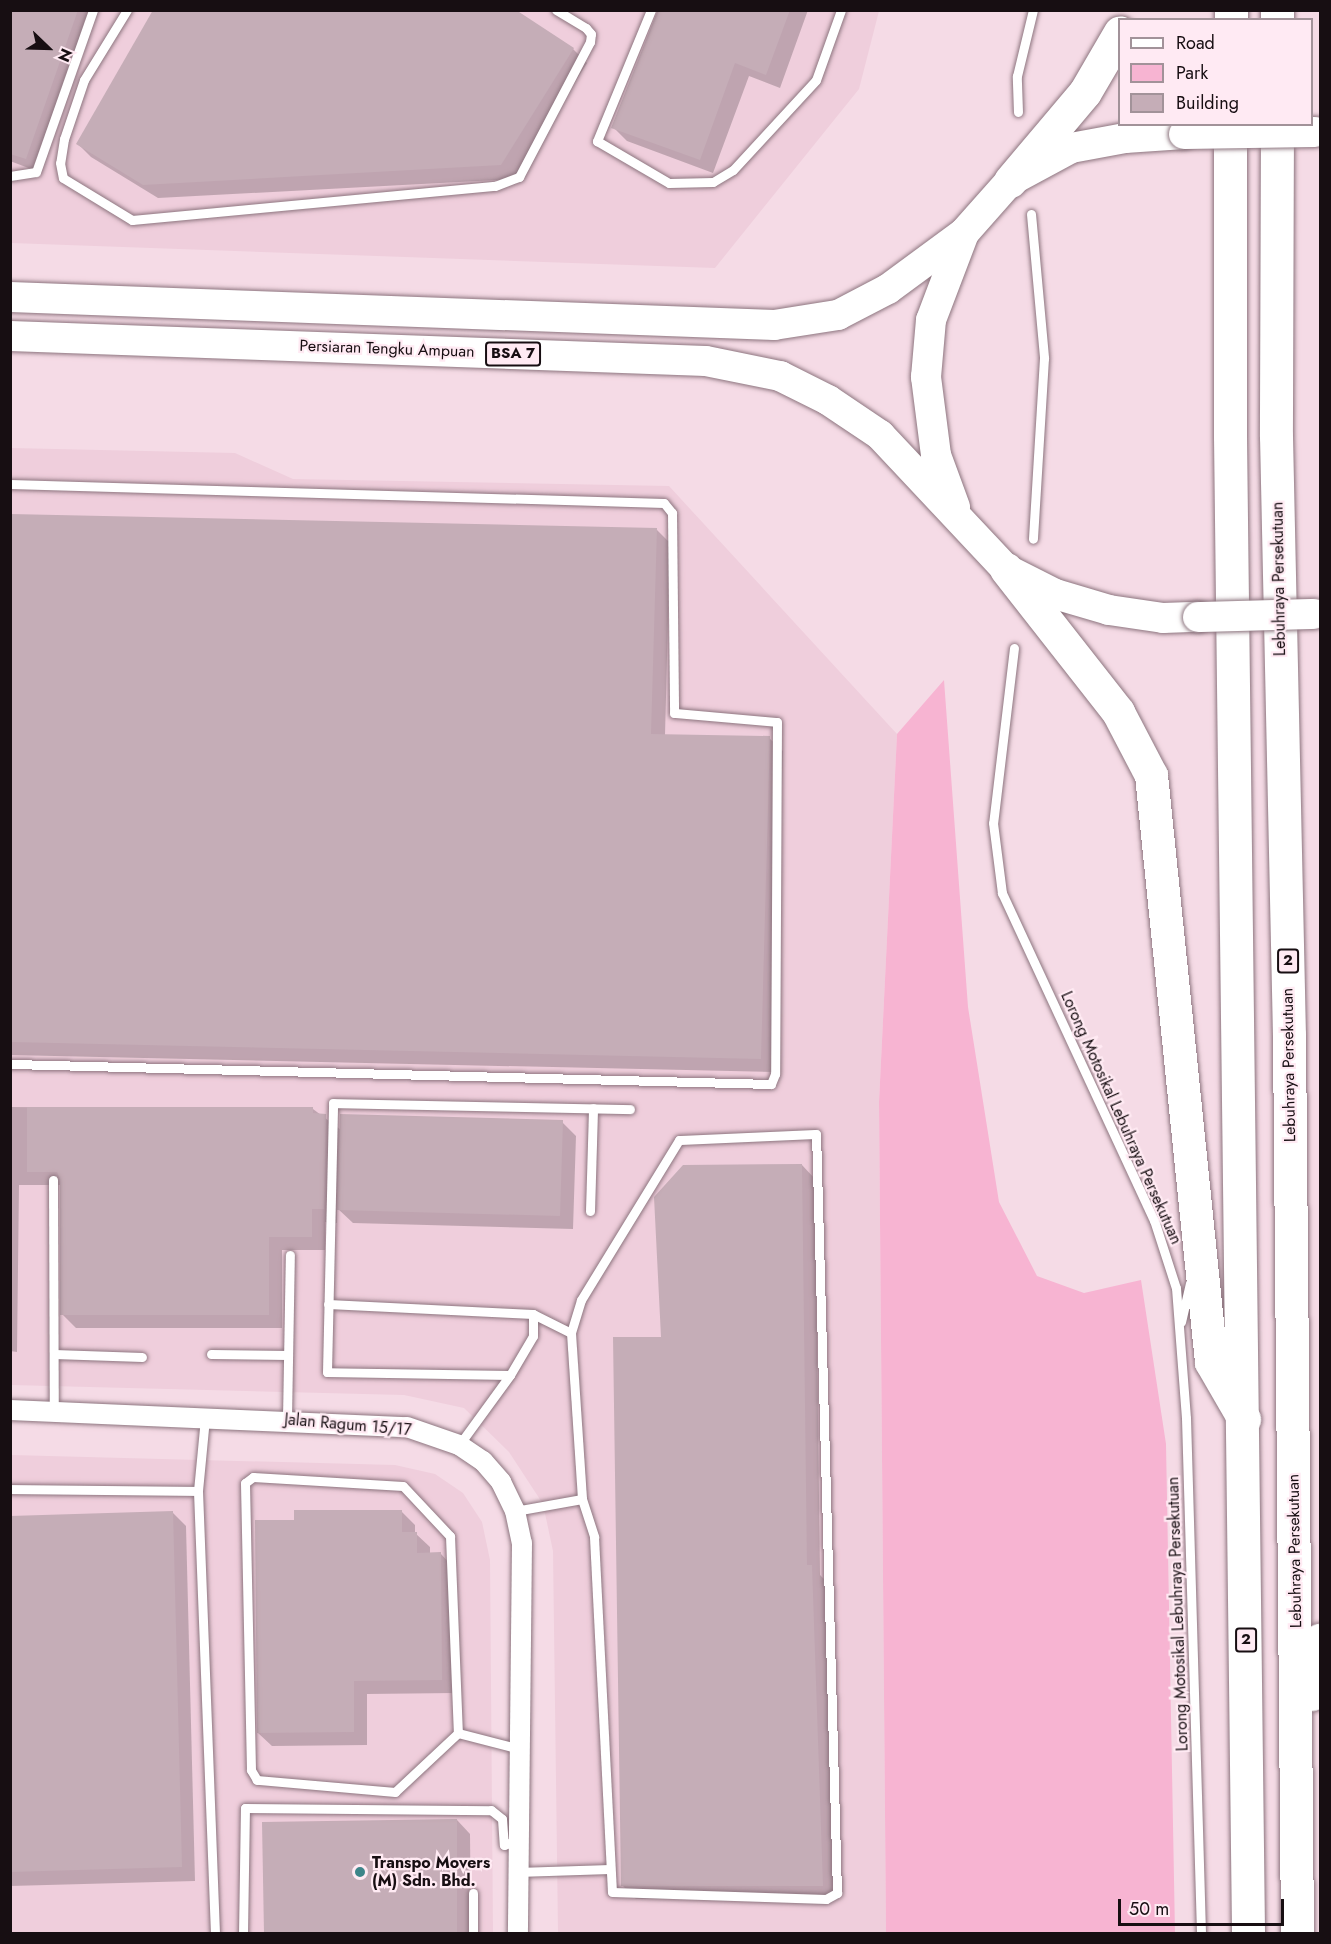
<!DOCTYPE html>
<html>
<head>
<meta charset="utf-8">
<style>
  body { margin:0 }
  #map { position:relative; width:1331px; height:1944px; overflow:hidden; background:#f5dbe6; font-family:Jost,sans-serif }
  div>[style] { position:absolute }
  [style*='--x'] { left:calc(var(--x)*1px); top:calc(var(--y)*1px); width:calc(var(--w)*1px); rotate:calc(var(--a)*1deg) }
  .built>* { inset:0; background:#efcedc }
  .green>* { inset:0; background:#f7b4d2 }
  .shadow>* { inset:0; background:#0003 }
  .building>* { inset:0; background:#c5adb7 }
  .roads { filter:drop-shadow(0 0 2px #8d757f) drop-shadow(0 0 2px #8d757f) }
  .lane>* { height:9px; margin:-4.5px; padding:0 4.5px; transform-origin:4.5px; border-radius:4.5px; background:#fff }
  .street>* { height:20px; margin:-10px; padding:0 10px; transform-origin:10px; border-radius:10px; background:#fff }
  .primary>* { height:30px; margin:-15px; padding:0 15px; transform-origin:15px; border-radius:15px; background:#fff }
  .highway>* { height:33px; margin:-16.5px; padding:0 16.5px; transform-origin:16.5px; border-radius:16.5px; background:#fff }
  .bridges { filter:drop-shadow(0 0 2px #8d757f) drop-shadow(0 0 2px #8d757f) }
  .primary-bridge>* { height:30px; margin:-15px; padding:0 15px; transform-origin:15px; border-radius:15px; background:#fff }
  .dots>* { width:16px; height:16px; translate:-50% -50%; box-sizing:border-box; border:3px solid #ffeaf3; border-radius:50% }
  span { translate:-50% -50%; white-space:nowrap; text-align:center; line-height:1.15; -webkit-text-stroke:4.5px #ffeaf3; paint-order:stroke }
  .shield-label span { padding:2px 4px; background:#ffeaf3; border:2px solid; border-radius:4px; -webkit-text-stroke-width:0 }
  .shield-label { font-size:15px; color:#170e12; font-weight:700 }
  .street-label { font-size:16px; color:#170e12 }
  .poi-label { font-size:16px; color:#170e12; font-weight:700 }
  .left { translate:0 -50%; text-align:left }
  .frame { position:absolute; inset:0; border:12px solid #170e12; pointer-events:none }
  .legend { position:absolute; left:1118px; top:18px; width:195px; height:108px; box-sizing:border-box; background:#ffeaf3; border:2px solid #a29299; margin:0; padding:8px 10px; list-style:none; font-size:18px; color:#170e12 }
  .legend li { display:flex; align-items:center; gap:12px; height:30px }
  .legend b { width:30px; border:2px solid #a29299 }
  .north { position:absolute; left:18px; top:18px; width:60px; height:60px; -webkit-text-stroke:4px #ffeaf3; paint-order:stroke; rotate:113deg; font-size:16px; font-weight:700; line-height:24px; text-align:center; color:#170e12 }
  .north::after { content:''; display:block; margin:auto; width:21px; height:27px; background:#170e12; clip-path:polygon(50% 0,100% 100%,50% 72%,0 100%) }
  .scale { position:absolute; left:1118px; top:1899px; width:166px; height:27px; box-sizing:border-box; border:3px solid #170e12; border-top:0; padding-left:8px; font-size:18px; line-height:21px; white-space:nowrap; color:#170e12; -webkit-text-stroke:4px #ffeaf3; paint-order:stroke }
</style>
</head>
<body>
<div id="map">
  <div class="built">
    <div style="clip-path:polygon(11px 11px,879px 11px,859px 89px,715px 268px,11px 243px)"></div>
    <div style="clip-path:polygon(11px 448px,235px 453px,293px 479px,669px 486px,897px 734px,879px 1102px,886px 1933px,558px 1933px,553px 1551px,543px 1504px,509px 1452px,464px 1408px,404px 1395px,11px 1385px)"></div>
    <div style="clip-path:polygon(11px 1455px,395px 1465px,435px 1474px,463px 1493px,482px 1522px,490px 1560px,493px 1933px,11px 1934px)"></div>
  </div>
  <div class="green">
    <div style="clip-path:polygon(944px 680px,968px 1007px,999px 1202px,1037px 1276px,1084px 1293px,1141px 1280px,1166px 1444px,1175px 1933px,886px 1933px,879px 1102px,897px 734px)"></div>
  </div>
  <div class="shadow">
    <div style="clip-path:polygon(10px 10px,96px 10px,39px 172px,10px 161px)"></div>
    <div style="clip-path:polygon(658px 10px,808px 10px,780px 88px,749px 76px,713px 173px,627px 141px,613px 127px)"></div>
    <div style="clip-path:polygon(573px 49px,587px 63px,514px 179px,158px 198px,91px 157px,77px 143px)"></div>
    <div style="clip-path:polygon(10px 515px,657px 530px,670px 543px,665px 735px,769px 738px,783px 751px,774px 1072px,10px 1055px)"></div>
    <div style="clip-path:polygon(10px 1107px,313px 1109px,341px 1130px,562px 1122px,576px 1136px,573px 1229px,353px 1223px,337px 1208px,337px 1223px,325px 1222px,325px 1250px,282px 1250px,282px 1328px,76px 1328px,62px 1314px,61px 1185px,19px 1185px,17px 1352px,10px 1351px)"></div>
    <div style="clip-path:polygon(802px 1165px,815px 1179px,820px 1575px,825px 1580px,836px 1899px,636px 1899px,622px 1885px)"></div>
    <div style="clip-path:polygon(401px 1511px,415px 1525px,415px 1533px,430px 1547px,430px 1554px,441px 1554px,454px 1568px,455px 1693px,367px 1694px,367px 1745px,272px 1746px,258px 1733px,295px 1521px)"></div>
    <div style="clip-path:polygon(172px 1512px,186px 1526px,195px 1881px,10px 1886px,10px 1517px)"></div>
    <div style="clip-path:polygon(457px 1820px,470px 1834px,471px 1934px,265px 1934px)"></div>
  </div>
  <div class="building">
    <div style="clip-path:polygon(10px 10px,78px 10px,26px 159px,10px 154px)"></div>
    <div style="clip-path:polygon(153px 10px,516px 10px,574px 48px,501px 165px,143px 185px,76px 144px)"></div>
    <div style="clip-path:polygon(658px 10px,790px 10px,766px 75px,735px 63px,700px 160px,611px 128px)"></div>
    <div style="clip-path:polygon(10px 514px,657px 528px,651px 734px,770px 736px,761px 1059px,10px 1042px)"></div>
    <div style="clip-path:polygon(27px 1107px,313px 1107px,313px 1113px,326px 1114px,324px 1209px,312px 1209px,312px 1237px,269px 1237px,269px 1315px,60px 1315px,60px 1179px,57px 1172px,27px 1172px)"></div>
    <div style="clip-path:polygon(340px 1114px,563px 1120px,560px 1216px,337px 1210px)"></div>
    <div style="clip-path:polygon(802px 1164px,807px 1565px,812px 1565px,823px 1886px,621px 1886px,613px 1337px,661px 1337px,654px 1197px,683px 1165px)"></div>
    <div style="clip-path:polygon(294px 1510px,402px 1510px,402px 1532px,417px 1532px,417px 1553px,441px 1552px,442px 1680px,354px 1681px,354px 1732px,257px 1733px,255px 1520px,294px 1520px)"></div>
    <div style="clip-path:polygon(173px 1511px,182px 1867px,10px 1872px,10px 1516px)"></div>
    <div style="clip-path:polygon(457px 1819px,457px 1934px,264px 1934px,262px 1822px)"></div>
  </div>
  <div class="roads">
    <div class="lane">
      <div style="--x:127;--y:10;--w:82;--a:121.6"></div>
      <div style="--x:84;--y:80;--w:62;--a:108.7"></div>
      <div style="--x:64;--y:139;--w:24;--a:99"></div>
      <div style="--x:60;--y:163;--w:15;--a:79"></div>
      <div style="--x:63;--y:178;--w:81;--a:31.3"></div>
      <div style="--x:132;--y:220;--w:365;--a:-5.4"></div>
      <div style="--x:495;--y:186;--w:26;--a:-21"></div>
      <div style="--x:519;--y:177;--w:153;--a:-62.3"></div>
      <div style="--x:590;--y:42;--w:8;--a:-83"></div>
      <div style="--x:591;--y:34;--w:8;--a:-130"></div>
      <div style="--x:586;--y:28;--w:35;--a:-149"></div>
      <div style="--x:651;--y:10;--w:142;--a:112.4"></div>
      <div style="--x:597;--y:141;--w:83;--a:30.3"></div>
      <div style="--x:669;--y:183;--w:44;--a:-1.3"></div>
      <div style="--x:713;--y:182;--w:23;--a:-31"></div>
      <div style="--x:733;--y:170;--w:122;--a:-47.3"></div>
      <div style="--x:816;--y:80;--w:74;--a:-70.3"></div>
      <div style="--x:1018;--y:112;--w:36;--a:-92"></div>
      <div style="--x:1017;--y:76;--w:68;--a:-76.4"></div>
      <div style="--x:10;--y:176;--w:26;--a:-9"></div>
      <div style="--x:36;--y:172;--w:172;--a:-70.6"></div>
      <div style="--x:1031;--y:214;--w:145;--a:84.8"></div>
      <div style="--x:1044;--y:358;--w:181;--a:93.5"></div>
      <div style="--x:10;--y:484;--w:654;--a:1.66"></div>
      <div style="--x:664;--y:503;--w:13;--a:51"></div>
      <div style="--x:672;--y:513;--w:200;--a:89.4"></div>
      <div style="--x:674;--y:713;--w:103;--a:5"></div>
      <div style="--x:777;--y:722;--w:352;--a:90.3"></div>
      <div style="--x:775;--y:1074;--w:11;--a:112"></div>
      <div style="--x:771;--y:1084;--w:761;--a:-178.49"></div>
      <div style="--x:1014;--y:648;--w:176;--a:96.8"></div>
      <div style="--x:993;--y:823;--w:71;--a:82.7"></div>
      <div style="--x:1002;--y:893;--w:361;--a:65.1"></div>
      <div style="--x:1154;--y:1220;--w:71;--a:72.1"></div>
      <div style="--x:1176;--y:1288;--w:130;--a:85.6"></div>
      <div style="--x:1186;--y:1418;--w:516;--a:88.33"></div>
      <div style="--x:53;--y:1180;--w:233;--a:89.8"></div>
      <div style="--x:590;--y:1211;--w:103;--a:-88.3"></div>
      <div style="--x:328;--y:1304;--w:205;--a:2.8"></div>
      <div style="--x:533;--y:1314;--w:22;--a:90"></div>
      <div style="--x:533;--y:1336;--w:45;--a:120.5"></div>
      <div style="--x:510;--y:1375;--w:87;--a:126.1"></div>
      <div style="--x:533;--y:1314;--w:42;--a:26.6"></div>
      <div style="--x:1181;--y:1322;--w:40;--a:-77"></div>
      <div style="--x:54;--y:1354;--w:88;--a:2"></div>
      <div style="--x:211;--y:1354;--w:77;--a:0.7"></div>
      <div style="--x:510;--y:1375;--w:183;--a:-179.1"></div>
      <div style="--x:327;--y:1372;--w:269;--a:-88.7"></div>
      <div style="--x:333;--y:1103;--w:297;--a:1.2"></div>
      <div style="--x:205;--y:1418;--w:73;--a:95.5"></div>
      <div style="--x:198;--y:1491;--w:443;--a:87.8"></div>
      <div style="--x:287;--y:1419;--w:164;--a:-89"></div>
      <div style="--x:10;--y:1489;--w:188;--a:0.6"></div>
      <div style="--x:515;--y:1511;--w:68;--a:-10.2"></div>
      <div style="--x:582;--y:1499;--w:40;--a:72"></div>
      <div style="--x:594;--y:1537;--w:355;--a:87.1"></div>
      <div style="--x:612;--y:1892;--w:214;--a:1.9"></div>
      <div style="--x:826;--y:1899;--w:13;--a:-29"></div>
      <div style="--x:837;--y:1893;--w:759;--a:-91.58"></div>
      <div style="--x:816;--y:1134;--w:137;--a:177.5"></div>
      <div style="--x:679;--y:1140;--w:188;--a:121.5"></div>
      <div style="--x:581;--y:1300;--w:34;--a:107"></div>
      <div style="--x:571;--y:1333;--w:166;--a:86.2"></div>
      <div style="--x:458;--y:1733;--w:86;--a:136.9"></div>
      <div style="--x:395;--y:1792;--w:139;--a:-175"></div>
      <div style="--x:257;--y:1780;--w:12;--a:-121"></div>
      <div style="--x:251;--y:1770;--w:287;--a:-91.2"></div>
      <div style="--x:245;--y:1483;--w:10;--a:-37"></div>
      <div style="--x:253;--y:1477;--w:150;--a:3.4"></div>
      <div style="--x:403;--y:1486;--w:69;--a:46.8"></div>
      <div style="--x:450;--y:1536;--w:197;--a:87.7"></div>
      <div style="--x:458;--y:1733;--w:64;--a:14.5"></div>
      <div style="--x:517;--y:1872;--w:93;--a:-1.8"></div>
      <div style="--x:243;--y:1934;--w:126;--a:-89.1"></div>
      <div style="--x:245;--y:1808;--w:246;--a:0.5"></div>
      <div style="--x:491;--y:1810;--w:14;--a:39"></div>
      <div style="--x:502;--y:1819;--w:26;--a:86"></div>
      <div style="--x:504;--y:1845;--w:14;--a:-21"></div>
      <div style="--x:473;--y:1934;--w:41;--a:-90"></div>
    </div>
    <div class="street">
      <div style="--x:10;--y:1410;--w:397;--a:2.5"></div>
      <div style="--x:407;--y:1427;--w:55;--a:19.1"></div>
      <div style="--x:459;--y:1445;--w:29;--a:34"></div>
      <div style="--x:483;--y:1461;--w:28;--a:49"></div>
      <div style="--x:501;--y:1482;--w:32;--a:64"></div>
      <div style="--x:515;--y:1511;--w:33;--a:78"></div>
      <div style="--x:522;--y:1543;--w:391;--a:90.6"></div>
    </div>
    <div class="primary">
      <div style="--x:10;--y:297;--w:765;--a:2.1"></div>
      <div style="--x:774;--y:325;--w:65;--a:-8.9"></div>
      <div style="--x:838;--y:315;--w:56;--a:-27.5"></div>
      <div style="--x:888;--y:289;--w:94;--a:-36.4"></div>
      <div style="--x:10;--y:336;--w:696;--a:2.06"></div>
      <div style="--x:706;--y:361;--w:76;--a:11.5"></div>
      <div style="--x:780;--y:376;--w:54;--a:26.6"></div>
      <div style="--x:828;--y:400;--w:63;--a:33.9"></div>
      <div style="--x:880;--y:435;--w:184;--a:46.8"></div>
      <div style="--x:1006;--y:569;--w:55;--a:27"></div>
      <div style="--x:1055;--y:594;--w:56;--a:16.5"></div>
      <div style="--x:1109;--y:610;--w:55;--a:8.4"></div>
      <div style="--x:1163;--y:618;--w:35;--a:-2"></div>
      <div style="--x:955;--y:507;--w:55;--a:-110.1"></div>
      <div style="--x:936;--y:455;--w:79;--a:-97.3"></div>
      <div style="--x:926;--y:377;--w:57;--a:-85"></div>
      <div style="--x:931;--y:320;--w:93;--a:-69.2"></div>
      <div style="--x:964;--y:233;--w:69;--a:-48.5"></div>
      <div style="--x:1010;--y:181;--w:69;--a:-28.4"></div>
      <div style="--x:1071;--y:148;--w:55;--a:-10.5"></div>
      <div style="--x:1125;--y:138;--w:59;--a:-3.9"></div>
    </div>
    <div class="highway">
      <div style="--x:1231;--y:20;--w:10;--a:-90"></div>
      <div style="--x:1277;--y:20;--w:10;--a:-90"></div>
      <div style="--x:1230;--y:124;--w:312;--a:90"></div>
      <div style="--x:1230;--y:436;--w:1498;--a:89.31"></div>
      <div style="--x:1277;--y:124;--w:312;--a:90.2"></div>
      <div style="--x:1276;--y:436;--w:599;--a:88.76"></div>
      <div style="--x:1289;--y:1035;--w:899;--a:89.49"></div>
      <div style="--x:1010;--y:181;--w:116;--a:-49.9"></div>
      <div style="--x:1085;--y:92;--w:69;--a:-59.7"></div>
      <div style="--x:1006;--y:569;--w:182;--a:51.9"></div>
      <div style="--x:1118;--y:712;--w:71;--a:62.4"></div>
      <div style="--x:1151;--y:775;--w:590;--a:84.16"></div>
      <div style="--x:1211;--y:1362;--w:66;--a:59.9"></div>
      <div style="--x:1312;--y:1694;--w:55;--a:-81.6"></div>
    </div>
  </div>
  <div class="bridges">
    <div class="primary-bridge">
      <div style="--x:1184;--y:134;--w:131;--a:-0.9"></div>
      <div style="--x:1198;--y:617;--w:116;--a:-1.5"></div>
    </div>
  </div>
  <div class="dots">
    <div style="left:360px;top:1872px;background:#3d8589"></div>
  </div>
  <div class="shield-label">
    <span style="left:513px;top:354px">BSA 7</span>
    <span style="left:1288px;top:961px">2</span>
    <span style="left:1246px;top:1640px">2</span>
  </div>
  <div class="street-label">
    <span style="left:387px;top:349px;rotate:2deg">Persiaran Tengku Ampuan</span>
    <span style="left:1279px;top:579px;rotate:-91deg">Lebuhraya Persekutuan</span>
    <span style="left:1289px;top:1065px;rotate:-91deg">Lebuhraya Persekutuan</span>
    <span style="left:1121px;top:1118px;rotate:66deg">Lorong Motosikal Lebuhraya Persekutuan</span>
    <span style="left:348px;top:1425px;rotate:5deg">Jalan Ragum 15/17</span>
    <span style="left:1295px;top:1551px;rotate:-91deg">Lebuhraya Persekutuan</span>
    <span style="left:1178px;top:1614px;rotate:-92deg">Lorong Motosikal Lebuhraya Persekutuan</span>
  </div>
  <div class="poi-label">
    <span class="left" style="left:372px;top:1872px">Transpo Movers<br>(M) Sdn. Bhd.</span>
  </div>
  <div class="frame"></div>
  <ul class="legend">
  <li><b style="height:8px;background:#fff"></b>Road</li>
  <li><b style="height:16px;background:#f7b4d2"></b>Park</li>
  <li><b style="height:16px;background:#c5adb7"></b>Building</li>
  </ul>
  <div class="north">N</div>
  <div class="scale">50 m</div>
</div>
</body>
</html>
